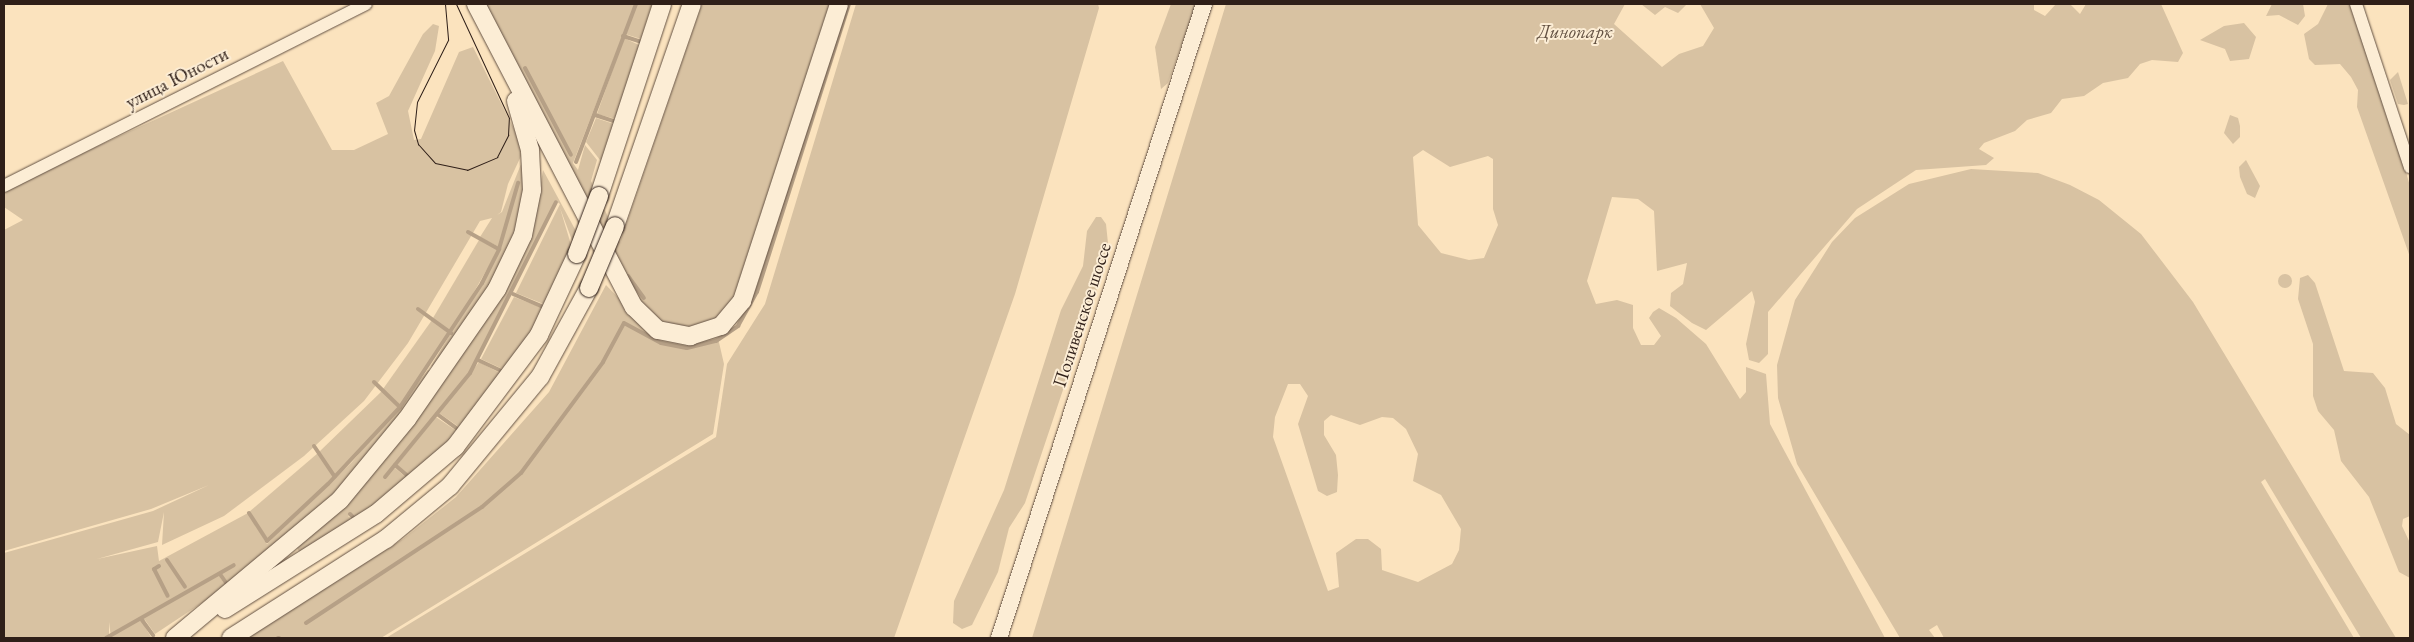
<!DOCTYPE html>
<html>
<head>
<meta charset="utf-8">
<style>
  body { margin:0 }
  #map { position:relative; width:2414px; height:642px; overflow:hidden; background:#fbe3be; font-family:"EB Garamond",serif }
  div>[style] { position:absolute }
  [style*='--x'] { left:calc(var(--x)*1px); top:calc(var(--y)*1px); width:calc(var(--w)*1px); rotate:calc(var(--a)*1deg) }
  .green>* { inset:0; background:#d8c2a2 }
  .round { border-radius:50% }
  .stream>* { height:4px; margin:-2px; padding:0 2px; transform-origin:2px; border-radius:2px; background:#b6a086 }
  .roads { filter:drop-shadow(0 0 1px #625042) drop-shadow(0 0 1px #625042) }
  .minor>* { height:12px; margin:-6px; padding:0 6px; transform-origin:6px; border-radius:6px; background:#fcedd5 }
  .tertiary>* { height:16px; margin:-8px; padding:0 8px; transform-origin:8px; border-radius:8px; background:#fcedd5 }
  .secondary>* { height:18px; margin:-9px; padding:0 9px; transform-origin:9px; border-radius:9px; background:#fcedd5 }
  .tram>* { height:1px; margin:-0.5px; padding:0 0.5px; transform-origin:0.5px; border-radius:0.5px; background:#2f1f18 }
  .bridges { filter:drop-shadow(0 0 1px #2f1f18) drop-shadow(0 0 1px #2f1f18) }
  .secondary-bridge>* { height:18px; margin:-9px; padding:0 9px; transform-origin:9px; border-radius:9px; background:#fcedd5 }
  span { translate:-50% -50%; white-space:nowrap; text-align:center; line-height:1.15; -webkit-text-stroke:4px #fcedd5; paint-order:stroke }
  .park-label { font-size:19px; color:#625041; font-style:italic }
  .street-label { font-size:19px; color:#2f1f18 }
  .frame { position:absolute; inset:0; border:5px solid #2f1f18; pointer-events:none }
</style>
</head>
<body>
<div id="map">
  <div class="green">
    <div style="clip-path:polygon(evenodd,486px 4px,635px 4px,573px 163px,578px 170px,585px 145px,597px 160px,591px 181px,620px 242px,702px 4px,831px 4px,738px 294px,712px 325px,673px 330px,643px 311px,486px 4px,525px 66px,572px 154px,571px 156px,524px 67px,525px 66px)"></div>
    <div style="clip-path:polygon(637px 4px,652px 4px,641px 39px,625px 34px)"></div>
    <div style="clip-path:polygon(856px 4px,1098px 4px,1099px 8px,1015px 294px,894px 638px,386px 638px,716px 437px,727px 364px,765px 304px)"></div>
    <div style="clip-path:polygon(1171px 4px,1196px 4px,1168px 83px,1161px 89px,1155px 47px)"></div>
    <div style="clip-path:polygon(evenodd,1226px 4px,1625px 4px,1614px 24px,1662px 67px,1679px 54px,1703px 46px,1714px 28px,1700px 4px,2034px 4px,2034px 10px,2045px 16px,2056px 4px,2070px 4px,2080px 14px,2086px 4px,2161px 4px,2183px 53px,2178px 62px,2152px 60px,2140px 64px,2128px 78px,2103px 83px,2084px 96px,2062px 99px,2051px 113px,2027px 120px,2015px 131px,1984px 143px,1979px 149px,1994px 158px,1986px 165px,1916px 170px,1857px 209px,1768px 312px,1768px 354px,1759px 363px,1749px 360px,1746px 344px,1755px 302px,1752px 291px,1706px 330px,1692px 323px,1670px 306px,1671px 293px,1683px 284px,1687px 263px,1657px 271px,1654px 211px,1638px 199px,1612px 197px,1587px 281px,1596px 304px,1617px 300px,1633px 305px,1633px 328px,1641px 345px,1654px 345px,1661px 336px,1649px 318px,1653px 312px,1659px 308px,1676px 318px,1706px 344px,1740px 399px,1746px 392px,1746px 367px,1766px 374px,1770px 424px,1885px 638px,1032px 638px,1226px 4px,1423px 150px,1450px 167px,1488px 156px,1493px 159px,1493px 209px,1498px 225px,1484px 258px,1469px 260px,1441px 253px,1418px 225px,1413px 157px,1423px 150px,1226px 4px,1288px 384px,1300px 384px,1308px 396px,1298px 424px,1318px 491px,1327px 496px,1337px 492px,1338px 475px,1336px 455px,1324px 435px,1324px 421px,1331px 415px,1360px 425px,1382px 417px,1393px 418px,1406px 429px,1418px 454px,1413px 481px,1441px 495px,1461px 529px,1459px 550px,1452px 564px,1418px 582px,1382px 570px,1381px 549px,1368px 539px,1356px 539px,1336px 553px,1339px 587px,1328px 591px,1273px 437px,1275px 417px,1288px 384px)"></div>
    <div style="clip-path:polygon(1641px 4px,1687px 4px,1678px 13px,1665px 7px,1655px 15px)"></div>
    <div style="clip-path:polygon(2272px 4px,2303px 4px,2305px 16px,2298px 25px,2279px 15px,2266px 16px)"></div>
    <div style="clip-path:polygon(2328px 4px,2352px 4px,2383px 94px,2410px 186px,2410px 257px,2357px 107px,2358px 90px,2351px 77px,2340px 64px,2315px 65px,2309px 59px,2304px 34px,2318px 24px)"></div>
    <div style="clip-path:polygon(2244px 23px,2256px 37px,2249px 59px,2230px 61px,2225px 49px,2200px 40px,2224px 26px)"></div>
    <div style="clip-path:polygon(433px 24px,439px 26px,435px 51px,408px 111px,414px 140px,421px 139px,459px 52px,473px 47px,520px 141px,521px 156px,508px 184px,501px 212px,497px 215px,502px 212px,525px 154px,523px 209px,512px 246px,496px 278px,435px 369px,431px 366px,500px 251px,517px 183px,499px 247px,480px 237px,492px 218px,480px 221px,408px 343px,364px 401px,304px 456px,224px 516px,162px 545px,164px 512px,158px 542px,97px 559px,157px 546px,159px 561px,248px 513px,267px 544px,352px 462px,428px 370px,433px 373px,395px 427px,313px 517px,230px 584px,220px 577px,226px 587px,155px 634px,145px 620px,142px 622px,151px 637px,147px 638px,111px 638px,109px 622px,109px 638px,4px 638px,4px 553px,153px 511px,209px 485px,151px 509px,4px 551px,4px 230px,23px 220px,4px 207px,4px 189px,283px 61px,332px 150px,354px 150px,388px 134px,376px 103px,389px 96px,423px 34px)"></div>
    <div style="clip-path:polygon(624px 38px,639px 45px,616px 119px,597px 114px)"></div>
    <div style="clip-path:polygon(834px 44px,756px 290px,738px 322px,718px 338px,724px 364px,713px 434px,381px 638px,245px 638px,403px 539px,456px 497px,549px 392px,606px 285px,650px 331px,729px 326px)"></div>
    <div style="clip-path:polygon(2398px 72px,2408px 104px,2404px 105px,2398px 104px,2390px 80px)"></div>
    <div style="clip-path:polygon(2230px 115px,2238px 118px,2240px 126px,2240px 137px,2233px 144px,2224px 133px)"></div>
    <div style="clip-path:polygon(596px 118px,614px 124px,600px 169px,600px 160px,586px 142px)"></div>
    <div style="clip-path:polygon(2246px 160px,2260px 186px,2255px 198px,2247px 194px,2240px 177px,2239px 167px)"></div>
    <div style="clip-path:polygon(1971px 169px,2038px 173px,2070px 185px,2099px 200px,2141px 234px,2193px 302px,2396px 638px,2361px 638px,2265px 479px,2261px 482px,2354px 638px,1944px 638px,1937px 625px,1929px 630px,1935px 638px,1900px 638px,1797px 464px,1778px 398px,1777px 365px,1795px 300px,1832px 242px,1855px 218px,1909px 184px)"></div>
    <div style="clip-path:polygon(543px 170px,577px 233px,573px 243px,560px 208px,572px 248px,546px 305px,516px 293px,560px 204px,556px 201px,469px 373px,383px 477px,395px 468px,408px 479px,358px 518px,351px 513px,348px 516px,354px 521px,300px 553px,297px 548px,374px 472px,537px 209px)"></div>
    <div style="clip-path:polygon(1096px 217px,1101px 217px,1106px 224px,1109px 253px,1025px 503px,1009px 528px,998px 572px,972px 625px,962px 629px,953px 623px,954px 601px,1004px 490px,1061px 310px,1083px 266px,1087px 231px)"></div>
    <div style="clip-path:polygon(479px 240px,498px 250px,451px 332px,433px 318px)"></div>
    <div class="round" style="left:2278px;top:274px;width:14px;height:14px"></div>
    <div style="clip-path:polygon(2308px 275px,2315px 283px,2344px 371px,2373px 373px,2385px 388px,2396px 424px,2410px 435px,2410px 516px,2403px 519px,2402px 526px,2410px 543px,2410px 578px,2399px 572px,2369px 497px,2341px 461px,2334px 430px,2318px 411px,2313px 396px,2313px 344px,2298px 299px,2300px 278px)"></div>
    <div style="clip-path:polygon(514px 297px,545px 309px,507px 371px,481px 359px)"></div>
    <div style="clip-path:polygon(432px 320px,450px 333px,400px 405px,383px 389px)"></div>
    <div style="clip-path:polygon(479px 362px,504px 375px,459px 427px,439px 413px)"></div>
    <div style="clip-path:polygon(382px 391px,399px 407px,335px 476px,319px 452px)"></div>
    <div style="clip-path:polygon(436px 417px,458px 432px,410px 476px,397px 465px)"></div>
    <div style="clip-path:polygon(318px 453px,334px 477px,268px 539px,249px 512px)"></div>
  </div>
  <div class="stream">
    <div style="--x:623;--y:36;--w:20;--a:18"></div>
    <div style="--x:525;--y:68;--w:98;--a:62.1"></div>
    <div style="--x:595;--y:115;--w:23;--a:18"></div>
    <div style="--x:576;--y:162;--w:169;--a:-69.2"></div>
    <div style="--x:468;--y:232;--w:35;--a:29"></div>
    <div style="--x:628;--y:276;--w:27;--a:54"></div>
    <div style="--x:513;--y:294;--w:34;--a:23"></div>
    <div style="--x:418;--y:309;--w:41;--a:36"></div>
    <div style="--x:478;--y:360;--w:29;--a:25"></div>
    <div style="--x:374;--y:382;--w:36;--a:44"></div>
    <div style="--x:437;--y:414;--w:26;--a:36"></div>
    <div style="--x:314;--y:446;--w:37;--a:56"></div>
    <div style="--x:395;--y:465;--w:18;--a:41"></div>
    <div style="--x:385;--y:477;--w:134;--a:-50.7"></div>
    <div style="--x:470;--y:373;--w:191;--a:-63.3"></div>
    <div style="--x:249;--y:513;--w:33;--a:57"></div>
    <div style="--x:267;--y:541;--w:83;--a:-43.1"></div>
    <div style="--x:328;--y:484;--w:105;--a:-46.9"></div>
    <div style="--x:400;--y:407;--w:149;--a:-56.5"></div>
    <div style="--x:482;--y:283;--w:38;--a:-63"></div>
    <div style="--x:499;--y:249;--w:69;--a:-73.9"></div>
    <div style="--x:350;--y:514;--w:8;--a:45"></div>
    <div style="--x:167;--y:560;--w:32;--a:56"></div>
    <div style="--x:159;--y:566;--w:6;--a:149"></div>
    <div style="--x:154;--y:569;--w:30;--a:63"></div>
    <div style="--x:220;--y:574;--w:14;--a:56"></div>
    <div style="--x:142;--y:620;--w:19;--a:54"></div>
    <div style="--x:306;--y:623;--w:211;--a:-33.4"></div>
    <div style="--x:482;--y:507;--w:52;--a:-41.1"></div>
    <div style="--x:521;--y:473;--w:138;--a:-53.5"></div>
    <div style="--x:603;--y:362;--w:44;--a:-61.7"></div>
    <div style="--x:624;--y:323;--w:42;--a:28.4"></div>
    <div style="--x:661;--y:343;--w:26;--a:11"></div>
    <div style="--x:687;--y:348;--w:30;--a:-14"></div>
    <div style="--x:716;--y:341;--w:27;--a:-34"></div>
    <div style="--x:738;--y:326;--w:39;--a:-61"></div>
    <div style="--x:757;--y:292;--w:302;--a:-72.3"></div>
    <div style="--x:106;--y:638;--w:147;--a:-29.7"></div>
    <div style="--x:278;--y:638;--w:1;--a:0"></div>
  </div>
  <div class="roads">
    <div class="minor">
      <div style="--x:2356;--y:4;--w:172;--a:71.7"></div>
      <div style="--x:4;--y:186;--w:405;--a:-26.7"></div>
    </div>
    <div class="tertiary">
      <div style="--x:999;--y:638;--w:666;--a:-72.08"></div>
    </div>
    <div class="secondary">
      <div style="--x:476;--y:4;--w:342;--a:62.5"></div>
      <div style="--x:634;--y:307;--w:33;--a:44"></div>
      <div style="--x:658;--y:330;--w:33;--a:11"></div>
      <div style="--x:690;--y:336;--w:33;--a:-18"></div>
      <div style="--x:721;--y:326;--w:33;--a:-50"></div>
      <div style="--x:742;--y:301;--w:312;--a:-71.9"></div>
      <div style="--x:599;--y:196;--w:202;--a:-71.8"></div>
      <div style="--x:615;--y:226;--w:235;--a:-70.9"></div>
      <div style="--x:225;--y:609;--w:178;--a:-32.2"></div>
      <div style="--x:376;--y:514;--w:104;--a:-40.3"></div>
      <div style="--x:455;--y:447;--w:140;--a:-53.1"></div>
      <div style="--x:539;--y:335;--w:89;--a:-64.9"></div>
      <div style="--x:175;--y:638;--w:215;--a:-39.9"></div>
      <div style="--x:340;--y:500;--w:105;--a:-50.4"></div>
      <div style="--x:407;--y:419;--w:158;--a:-55.3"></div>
      <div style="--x:497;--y:289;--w:60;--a:-64.3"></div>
      <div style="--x:523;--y:235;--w:46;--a:-78.7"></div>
      <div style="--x:532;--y:190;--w:40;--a:-92.9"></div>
      <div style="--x:530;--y:150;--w:51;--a:-105.9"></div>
      <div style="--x:231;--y:638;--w:184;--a:-32.6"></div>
      <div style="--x:386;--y:539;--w:83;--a:-39.6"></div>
      <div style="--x:450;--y:486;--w:141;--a:-50.5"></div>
      <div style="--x:540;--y:377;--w:102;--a:-61.2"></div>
    </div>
  </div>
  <div class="tram">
    <div style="--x:445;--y:4;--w:36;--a:85"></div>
    <div style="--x:448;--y:40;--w:69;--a:116.6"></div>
    <div style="--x:417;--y:102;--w:28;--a:96"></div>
    <div style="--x:414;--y:130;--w:15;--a:74"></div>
    <div style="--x:418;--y:144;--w:25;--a:48"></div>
    <div style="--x:435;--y:163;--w:33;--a:12"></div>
    <div style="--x:467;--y:170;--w:33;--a:-23"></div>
    <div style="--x:497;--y:157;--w:25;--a:-63"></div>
    <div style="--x:508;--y:135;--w:17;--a:-87"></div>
    <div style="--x:509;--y:118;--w:126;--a:-114.9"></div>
  </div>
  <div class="bridges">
    <div class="secondary-bridge">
      <div style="--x:577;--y:254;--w:62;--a:-69.2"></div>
      <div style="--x:589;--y:288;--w:67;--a:-67.2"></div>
    </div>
  </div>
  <div class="park-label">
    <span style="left:1575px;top:32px">Динопарк</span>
  </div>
  <div class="street-label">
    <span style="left:177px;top:78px;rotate:-27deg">улица Юности</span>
    <span style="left:1082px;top:315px;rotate:-72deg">Поливенское шоссе</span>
  </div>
  <div class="frame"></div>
</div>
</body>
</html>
